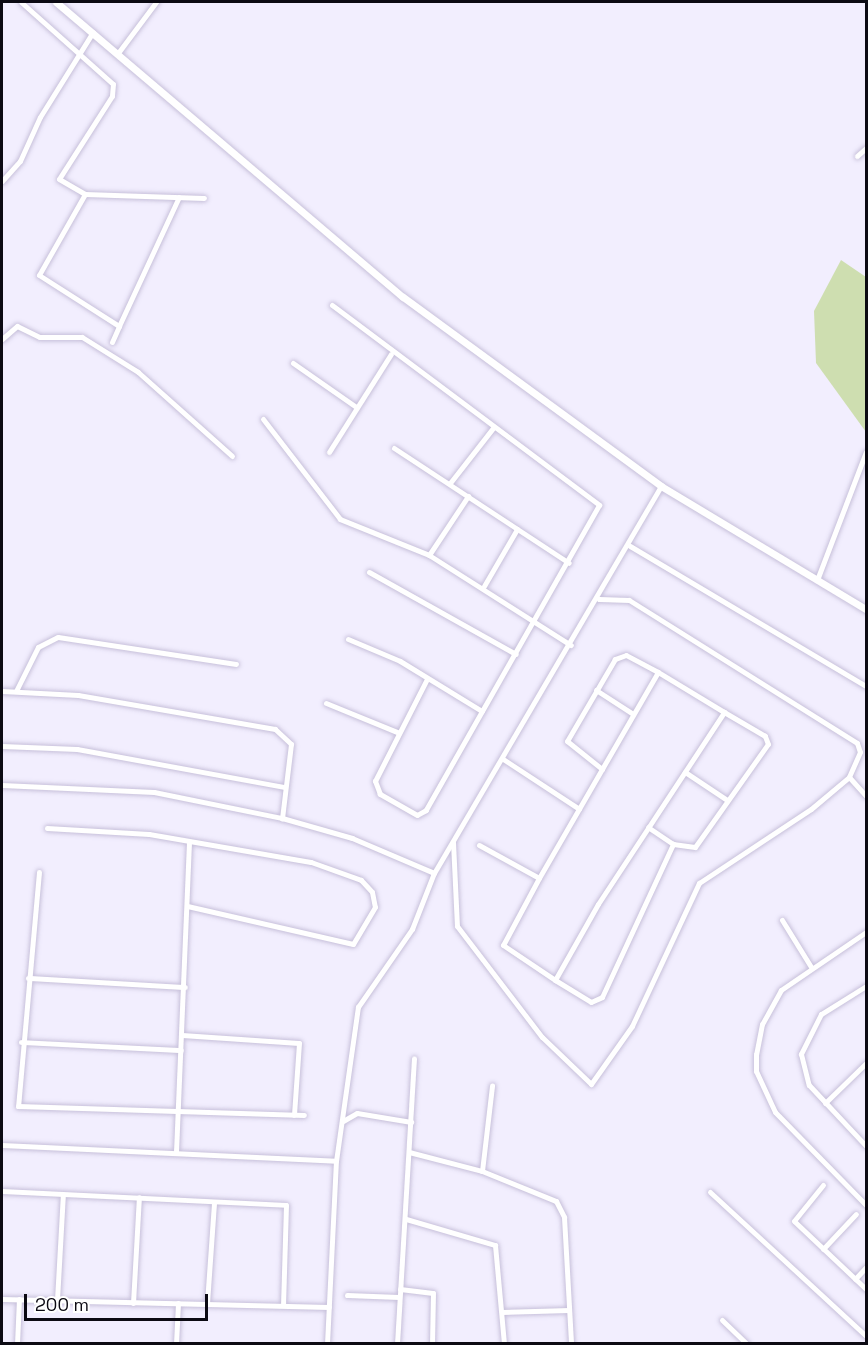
<!DOCTYPE html>
<html>
<head>
<meta charset="utf-8">
<style>
  body { margin:0 }
  #map { position:relative; width:868px; height:1345px; overflow:hidden; background:#f2eefe; font-family:"Space Grotesk",sans-serif }
  div>[style] { position:absolute }
  [style*='--x'] { left:calc(var(--x)*1px); top:calc(var(--y)*1px); width:calc(var(--w)*1px); rotate:calc(var(--a)*1deg) }
  .green>* { inset:0; background:#cedeb0 }
  .roads { filter:drop-shadow(0 0 2px #c7c0da) drop-shadow(0 0 2px #c7c0da) }
  .minor>* { height:5px; margin:-2.5px; padding:0 2.5px; transform-origin:2.5px; border-radius:2.5px; background:#fff }
  .secondary>* { height:7px; margin:-3.5px; padding:0 3.5px; transform-origin:3.5px; border-radius:3.5px; background:#fff }
  span { translate:-50% -50%; white-space:nowrap; text-align:center; line-height:1.15; -webkit-text-stroke:6px #fff; paint-order:stroke }
  .frame { position:absolute; inset:0; border:3px solid #0c0a13; pointer-events:none }
  .scale { position:absolute; left:24px; top:1294px; width:184px; height:27px; box-sizing:border-box; border:3px solid #0c0a13; border-top:0; padding-left:8px; font-size:18px; line-height:21px; white-space:nowrap; color:#0c0a13; -webkit-text-stroke:4px #fff; paint-order:stroke }
</style>
</head>
<body>
<div id="map">
  <div class="green">
    <div style="clip-path:polygon(841px 260px,866px 277px,866px 432px,816px 363px,814px 311px)"></div>
  </div>
  <div class="roads">
    <div class="minor">
      <div style="--x:21;--y:2;--w:123;--a:41.7"></div>
      <div style="--x:113;--y:84;--w:12;--a:95"></div>
      <div style="--x:112;--y:96;--w:98;--a:122.6"></div>
      <div style="--x:59;--y:179;--w:30;--a:30"></div>
      <div style="--x:85;--y:194;--w:119;--a:1.9"></div>
      <div style="--x:118;--y:53;--w:64;--a:-53.3"></div>
      <div style="--x:857;--y:156;--w:12;--a:-42"></div>
      <div style="--x:2;--y:181;--w:27;--a:-48"></div>
      <div style="--x:20;--y:161;--w:48;--a:-65.6"></div>
      <div style="--x:40;--y:117;--w:100;--a:-58.1"></div>
      <div style="--x:85;--y:194;--w:93;--a:119.6"></div>
      <div style="--x:39;--y:275;--w:95;--a:32.5"></div>
      <div style="--x:119;--y:326;--w:142;--a:-65.1"></div>
      <div style="--x:332;--y:305;--w:334;--a:36.8"></div>
      <div style="--x:599;--y:505;--w:351;--a:119.6"></div>
      <div style="--x:426;--y:810;--w:10;--a:151"></div>
      <div style="--x:417;--y:815;--w:43;--a:-150.4"></div>
      <div style="--x:380;--y:794;--w:14;--a:-111"></div>
      <div style="--x:375;--y:781;--w:114;--a:-63"></div>
      <div style="--x:2;--y:339;--w:20;--a:-41"></div>
      <div style="--x:17;--y:326;--w:25;--a:26"></div>
      <div style="--x:40;--y:337;--w:42;--a:0"></div>
      <div style="--x:82;--y:337;--w:66;--a:32"></div>
      <div style="--x:138;--y:372;--w:126;--a:41.8"></div>
      <div style="--x:112;--y:342;--w:17;--a:-66"></div>
      <div style="--x:293;--y:363;--w:77;--a:34.9"></div>
      <div style="--x:263;--y:419;--w:126;--a:52.4"></div>
      <div style="--x:340;--y:519;--w:96;--a:22"></div>
      <div style="--x:429;--y:555;--w:168;--a:32.4"></div>
      <div style="--x:394;--y:448;--w:209;--a:33.3"></div>
      <div style="--x:329;--y:452;--w:116;--a:-57.7"></div>
      <div style="--x:450;--y:483;--w:70;--a:-52"></div>
      <div style="--x:630;--y:546;--w:274;--a:30.7"></div>
      <div style="--x:429;--y:555;--w:71;--a:-56.5"></div>
      <div style="--x:369;--y:572;--w:168;--a:29.2"></div>
      <div style="--x:817;--y:580;--w:137;--a:-69.1"></div>
      <div style="--x:484;--y:586;--w:66;--a:-59.9"></div>
      <div style="--x:599;--y:599;--w:30;--a:2"></div>
      <div style="--x:629;--y:600;--w:269;--a:32.1"></div>
      <div style="--x:857;--y:743;--w:9;--a:72"></div>
      <div style="--x:860;--y:752;--w:27;--a:114"></div>
      <div style="--x:849;--y:777;--w:25;--a:48"></div>
      <div style="--x:348;--y:639;--w:56;--a:22.9"></div>
      <div style="--x:400;--y:661;--w:96;--a:31.4"></div>
      <div style="--x:596;--y:690;--w:44;--a:33"></div>
      <div style="--x:2;--y:691;--w:76;--a:3"></div>
      <div style="--x:78;--y:695;--w:200;--a:9.8"></div>
      <div style="--x:275;--y:729;--w:22;--a:43"></div>
      <div style="--x:291;--y:744;--w:75;--a:96.9"></div>
      <div style="--x:16;--y:691;--w:49;--a:-63.4"></div>
      <div style="--x:38;--y:647;--w:22;--a:-27"></div>
      <div style="--x:58;--y:637;--w:180;--a:8.6"></div>
      <div style="--x:326;--y:703;--w:77;--a:22.2"></div>
      <div style="--x:2;--y:746;--w:75;--a:2.3"></div>
      <div style="--x:77;--y:749;--w:210;--a:10.4"></div>
      <div style="--x:503;--y:759;--w:91;--a:33.3"></div>
      <div style="--x:685;--y:772;--w:50;--a:33.7"></div>
      <div style="--x:2;--y:785;--w:152;--a:2.6"></div>
      <div style="--x:154;--y:792;--w:131;--a:11.5"></div>
      <div style="--x:282;--y:818;--w:73;--a:15.9"></div>
      <div style="--x:352;--y:838;--w:89;--a:23.1"></div>
      <div style="--x:47;--y:828;--w:102;--a:3.4"></div>
      <div style="--x:149;--y:834;--w:164;--a:9.8"></div>
      <div style="--x:311;--y:862;--w:53;--a:19.8"></div>
      <div style="--x:361;--y:880;--w:16;--a:47"></div>
      <div style="--x:372;--y:892;--w:15;--a:79"></div>
      <div style="--x:375;--y:907;--w:43;--a:120.7"></div>
      <div style="--x:353;--y:944;--w:170;--a:-167.1"></div>
      <div style="--x:453;--y:842;--w:84;--a:87.3"></div>
      <div style="--x:457;--y:926;--w:140;--a:52.6"></div>
      <div style="--x:542;--y:1037;--w:68;--a:43.8"></div>
      <div style="--x:591;--y:1084;--w:71;--a:-54.7"></div>
      <div style="--x:632;--y:1026;--w:158;--a:-64.9"></div>
      <div style="--x:699;--y:883;--w:134;--a:-33.5"></div>
      <div style="--x:811;--y:809;--w:50;--a:-40.1"></div>
      <div style="--x:673;--y:844;--w:22;--a:8"></div>
      <div style="--x:695;--y:847;--w:126;--a:-54.7"></div>
      <div style="--x:768;--y:744;--w:9;--a:-111"></div>
      <div style="--x:765;--y:736;--w:48;--a:-149.7"></div>
      <div style="--x:479;--y:845;--w:68;--a:28.8"></div>
      <div style="--x:539;--y:878;--w:238;--a:-60"></div>
      <div style="--x:658;--y:672;--w:36;--a:-152"></div>
      <div style="--x:626;--y:655;--w:12;--a:160"></div>
      <div style="--x:615;--y:659;--w:95;--a:120.3"></div>
      <div style="--x:567;--y:741;--w:45;--a:38.7"></div>
      <div style="--x:39;--y:872;--w:235;--a:95.1"></div>
      <div style="--x:18;--y:1106;--w:286;--a:1.8"></div>
      <div style="--x:539;--y:878;--w:76;--a:118.2"></div>
      <div style="--x:503;--y:945;--w:63;--a:33.9"></div>
      <div style="--x:555;--y:980;--w:87;--a:-60.5"></div>
      <div style="--x:598;--y:904;--w:230;--a:-56.7"></div>
      <div style="--x:724;--y:712;--w:77;--a:-148.8"></div>
      <div style="--x:782;--y:920;--w:55;--a:58.3"></div>
      <div style="--x:866;--y:932;--w:103;--a:145.7"></div>
      <div style="--x:781;--y:990;--w:39;--a:119"></div>
      <div style="--x:762;--y:1024;--w:31;--a:101"></div>
      <div style="--x:756;--y:1054;--w:17;--a:90"></div>
      <div style="--x:756;--y:1071;--w:45;--a:65.1"></div>
      <div style="--x:775;--y:1112;--w:130;--a:45.6"></div>
      <div style="--x:28;--y:978;--w:157;--a:3.3"></div>
      <div style="--x:555;--y:980;--w:42;--a:31.4"></div>
      <div style="--x:591;--y:1002;--w:12;--a:-24"></div>
      <div style="--x:602;--y:997;--w:169;--a:-65.1"></div>
      <div style="--x:673;--y:844;--w:30;--a:-146"></div>
      <div style="--x:866;--y:986;--w:53;--a:148.1"></div>
      <div style="--x:821;--y:1014;--w:45;--a:116.6"></div>
      <div style="--x:801;--y:1054;--w:32;--a:76"></div>
      <div style="--x:809;--y:1085;--w:83;--a:46.9"></div>
      <div style="--x:182;--y:1035;--w:117;--a:3.9"></div>
      <div style="--x:299;--y:1043;--w:72;--a:94"></div>
      <div style="--x:21;--y:1042;--w:160;--a:2.9"></div>
      <div style="--x:825;--y:1103;--w:57;--a:-44.3"></div>
      <div style="--x:343;--y:1121;--w:16;--a:-30"></div>
      <div style="--x:357;--y:1113;--w:55;--a:9.5"></div>
      <div style="--x:2;--y:1145;--w:334;--a:2.7"></div>
      <div style="--x:176;--y:1152;--w:310;--a:-87.6"></div>
      <div style="--x:409;--y:1152;--w:75;--a:14.6"></div>
      <div style="--x:482;--y:1171;--w:80;--a:22.1"></div>
      <div style="--x:556;--y:1201;--w:18;--a:63"></div>
      <div style="--x:564;--y:1217;--w:127;--a:86.8"></div>
      <div style="--x:482;--y:1171;--w:86;--a:-83.3"></div>
      <div style="--x:823;--y:1185;--w:46;--a:128.9"></div>
      <div style="--x:794;--y:1221;--w:99;--a:43.4"></div>
      <div style="--x:2;--y:1191;--w:284;--a:2.8"></div>
      <div style="--x:286;--y:1205;--w:100;--a:91.7"></div>
      <div style="--x:710;--y:1192;--w:212;--a:42.7"></div>
      <div style="--x:406;--y:1219;--w:93;--a:16.3"></div>
      <div style="--x:495;--y:1245;--w:99;--a:84.8"></div>
      <div style="--x:823;--y:1249;--w:48;--a:-46.7"></div>
      <div style="--x:855;--y:1279;--w:16;--a:-47"></div>
      <div style="--x:400;--y:1289;--w:33;--a:7"></div>
      <div style="--x:433;--y:1293;--w:51;--a:91.1"></div>
      <div style="--x:347;--y:1295;--w:52;--a:2.2"></div>
      <div style="--x:2;--y:1299;--w:327;--a:1.4"></div>
      <div style="--x:57;--y:1300;--w:106;--a:-86.8"></div>
      <div style="--x:133;--y:1303;--w:106;--a:-86.8"></div>
      <div style="--x:207;--y:1303;--w:101;--a:-86"></div>
      <div style="--x:502;--y:1312;--w:67;--a:-1.7"></div>
      <div style="--x:722;--y:1320;--w:35;--a:44"></div>
      <div style="--x:17;--y:1344;--w:45;--a:-87.5"></div>
      <div style="--x:176;--y:1344;--w:41;--a:-87.2"></div>
      <div style="--x:327;--y:1344;--w:183;--a:-87.2"></div>
      <div style="--x:336;--y:1161;--w:156;--a:-81.9"></div>
      <div style="--x:358;--y:1007;--w:95;--a:-55.3"></div>
      <div style="--x:412;--y:929;--w:60;--a:-68.6"></div>
      <div style="--x:434;--y:873;--w:449;--a:-59.6"></div>
      <div style="--x:397;--y:1344;--w:286;--a:-86.6"></div>
    </div>
    <div class="secondary">
      <div style="--x:56;--y:2;--w:455;--a:40.4"></div>
      <div style="--x:403;--y:297;--w:320;--a:36.2"></div>
      <div style="--x:661;--y:486;--w:239;--a:31"></div>
    </div>
  </div>
  <div class="frame"></div>
  <div class="scale">200 m</div>
</div>
</body>
</html>
